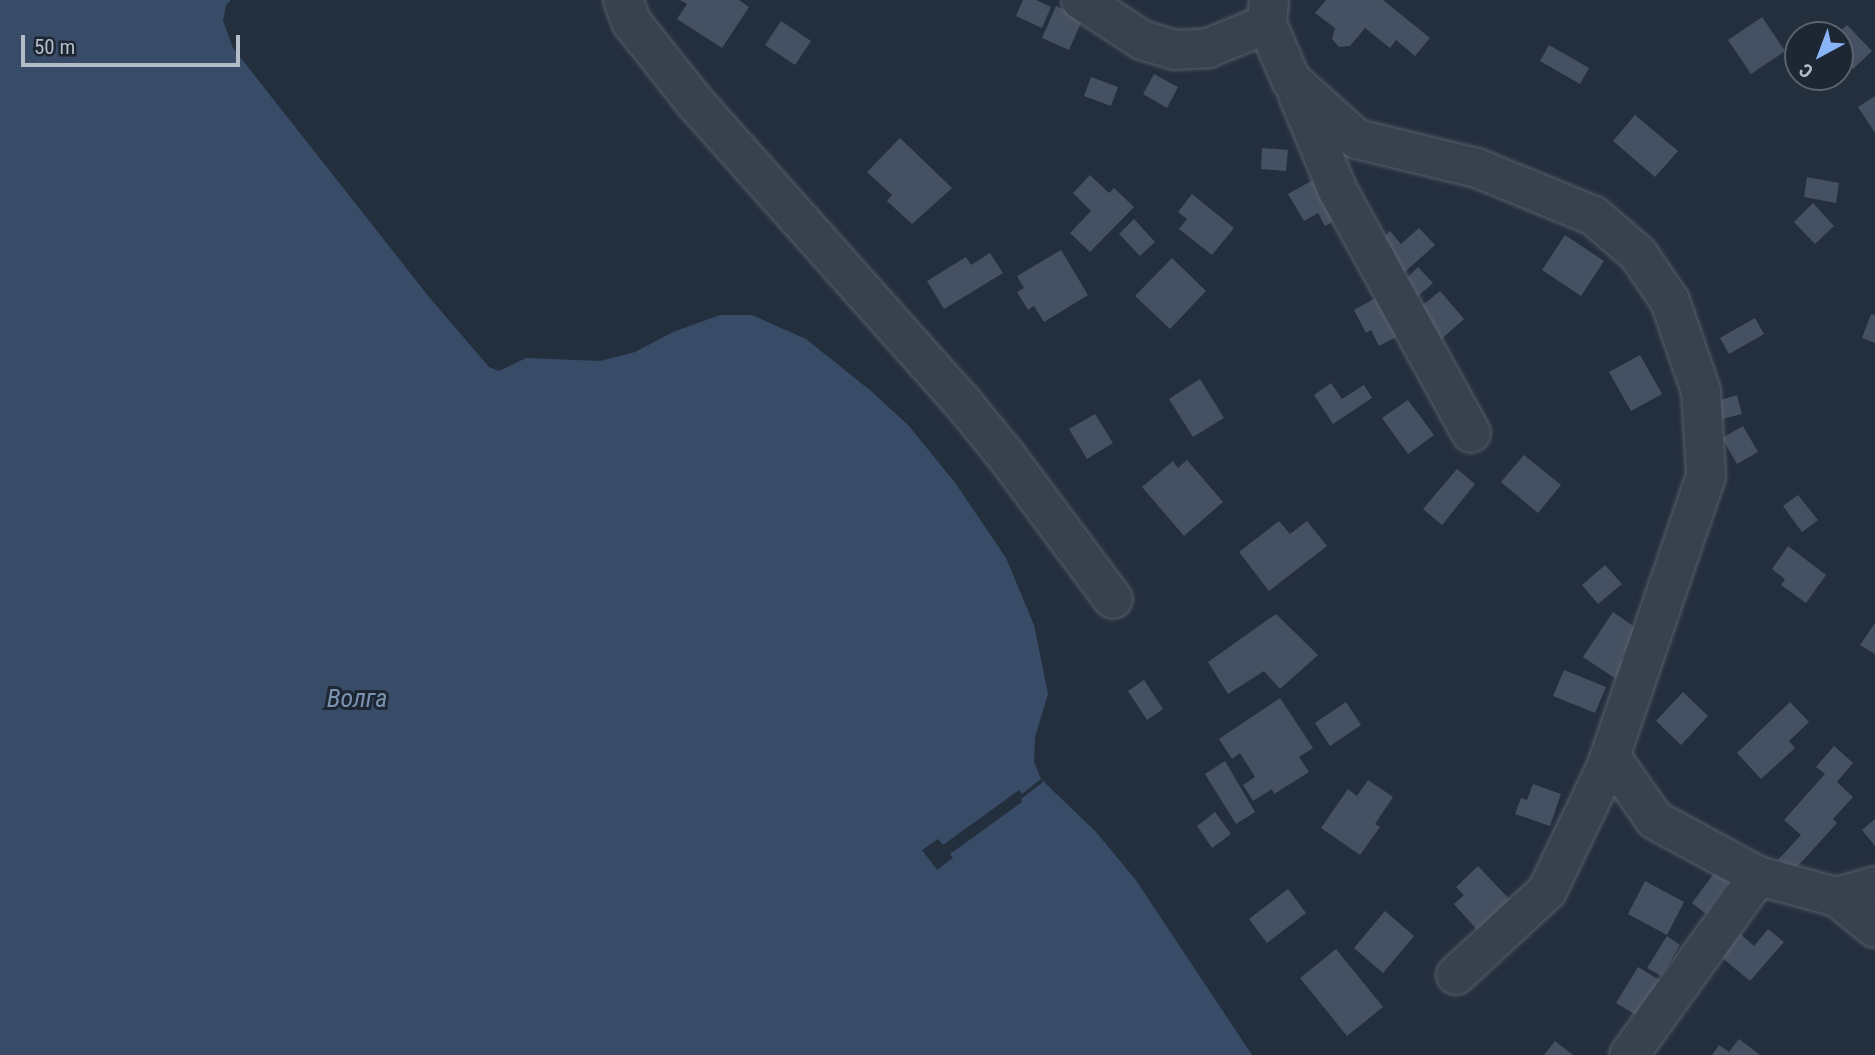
<!DOCTYPE html>
<html>
<head>
<meta charset="utf-8">
<style>
  body { margin:0 }
  #map { position:relative; width:1875px; height:1055px; overflow:hidden; background:#242f3e; font-family:"Roboto Condensed",sans-serif }
  div>[style] { position:absolute }
  [style*='--x'] { left:calc(var(--x)*1px); top:calc(var(--y)*1px); width:calc(var(--w)*1px); rotate:calc(var(--a)*1deg) }
  .water>* { inset:0; background:#394c67 }
  .pier>* { inset:0; background:#242f3e }
  .building>* { inset:0; background:#455162 }
  .roads { filter:drop-shadow(0 0 2px #565f6c) drop-shadow(0 0 2px #565f6c) }
  .minor>* { height:38px; margin:-19px; padding:0 19px; transform-origin:19px; border-radius:19px; background:#38414e }
  span { translate:-50% -50%; white-space:nowrap; text-align:center; line-height:1.15; -webkit-text-stroke:6px #1d2633; paint-order:stroke }
  .water-label { font-size:26px; color:#7c92b1; font-style:italic }
  .north { position:absolute; left:1784px; top:21px; width:70px; height:70px; box-sizing:border-box; background:#1d2633; border:2px solid #59626f; border-radius:50%; rotate:221deg; font-size:19px; font-weight:700; line-height:28px; text-align:center; color:#b4bcc9 }
  .north::after { content:''; display:block; margin:auto; width:24px; height:32px; background:#8ab4f8; clip-path:polygon(50% 0,100% 100%,50% 72%,0 100%) }
  .scale { position:absolute; left:21px; top:35px; width:219px; height:32px; box-sizing:border-box; border:4px solid #b4bcc9; border-top:0; padding-left:9px; font-size:21px; line-height:24px; white-space:nowrap; color:#b4bcc9; -webkit-text-stroke:5px #1d2633; paint-order:stroke }
</style>
</head>
<body>
<div id="map">
  <div class="water">
    <div style="clip-path:polygon(0 0,231px 0,226px 5px,223px 21px,233px 48px,429px 297px,489px 367px,499px 371px,526px 358px,600px 361px,635px 352px,673px 332px,720px 315px,752px 315px,806px 339px,871px 391px,909px 426px,956px 484px,1006px 558px,1034px 625px,1048px 694px,1035px 737px,1034px 762px,1041px 779px,1096px 832px,1135px 879px,1252px 1055px,0 1055px)"></div>
  </div>
  <div class="pier">
    <div style="clip-path:polygon(1041px 779px,1043px 782px,1021px 799px,1022px 802px,950px 854px,953px 858px,937px 870px,922px 850px,938px 839px,943px 845px,1019px 790px,1022px 794px)"></div>
  </div>
  <div class="building">
    <div style="clip-path:polygon(680px 0,739px 0,749px 7px,722px 48px,677px 19px,687px 4px)"></div>
    <div style="clip-path:polygon(1023px 0,1036px 0,1051px 7px,1042px 28px,1016px 16px)"></div>
    <div style="clip-path:polygon(1326px 0,1383px 0,1430px 38px,1415px 56px,1396px 40px,1390px 48px,1365px 28px,1350px 46px,1339px 47px,1332px 39px,1335px 28px,1315px 13px)"></div>
    <div style="clip-path:polygon(1056px 6px,1083px 18px,1069px 50px,1042px 38px)"></div>
    <div style="clip-path:polygon(1762px 17px,1785px 51px,1751px 74px,1728px 40px)"></div>
    <div style="clip-path:polygon(781px 21px,811px 41px,795px 65px,765px 45px)"></div>
    <div style="clip-path:polygon(1847px 25px,1872px 51px,1853px 69px,1840px 56px,1840px 35px,1836px 35px)"></div>
    <div style="clip-path:polygon(1549px 45px,1589px 68px,1580px 84px,1540px 61px)"></div>
    <div style="clip-path:polygon(1154px 74px,1178px 87px,1167px 108px,1143px 94px)"></div>
    <div style="clip-path:polygon(1091px 77px,1118px 87px,1111px 106px,1084px 96px)"></div>
    <div style="clip-path:polygon(1875px 96px,1875px 133px,1858px 107px)"></div>
    <div style="clip-path:polygon(1635px 115px,1678px 151px,1655px 177px,1613px 141px)"></div>
    <div style="clip-path:polygon(900px 138px,952px 188px,912px 224px,887px 201px,892px 195px,867px 172px)"></div>
    <div style="clip-path:polygon(1262px 148px,1288px 150px,1286px 171px,1261px 169px)"></div>
    <div style="clip-path:polygon(1090px 175px,1109px 193px,1114px 188px,1134px 207px,1090px 252px,1070px 233px,1091px 211px,1073px 193px)"></div>
    <div style="clip-path:polygon(1320px 176px,1344px 215px,1325px 226px,1318px 213px,1304px 221px,1288px 194px)"></div>
    <div style="clip-path:polygon(1807px 177px,1839px 183px,1836px 203px,1804px 197px)"></div>
    <div style="clip-path:polygon(1192px 194px,1234px 228px,1212px 255px,1179px 229px,1187px 219px,1178px 212px)"></div>
    <div style="clip-path:polygon(1813px 203px,1834px 226px,1815px 244px,1794px 222px)"></div>
    <div style="clip-path:polygon(1134px 219px,1155px 242px,1140px 256px,1119px 234px)"></div>
    <div style="clip-path:polygon(1419px 228px,1435px 245px,1397px 279px,1377px 243px,1390px 231px,1401px 244px)"></div>
    <div style="clip-path:polygon(1565px 235px,1604px 261px,1581px 296px,1542px 270px)"></div>
    <div style="clip-path:polygon(1061px 250px,1088px 295px,1044px 322px,1034px 306px,1028px 310px,1017px 292px,1024px 288px,1017px 276px)"></div>
    <div style="clip-path:polygon(990px 253px,1003px 273px,944px 309px,927px 281px,966px 257px,971px 265px)"></div>
    <div style="clip-path:polygon(1172px 258px,1206px 291px,1170px 329px,1135px 296px)"></div>
    <div style="clip-path:polygon(1418px 267px,1433px 283px,1414px 300px,1400px 285px)"></div>
    <div style="clip-path:polygon(1440px 291px,1464px 319px,1438px 342px,1413px 313px)"></div>
    <div style="clip-path:polygon(1381px 295px,1402px 334px,1379px 346px,1371px 330px,1366px 333px,1354px 310px)"></div>
    <div style="clip-path:polygon(1871px 314px,1875px 315px,1875px 343px,1862px 338px)"></div>
    <div style="clip-path:polygon(1755px 318px,1764px 334px,1729px 354px,1720px 338px)"></div>
    <div style="clip-path:polygon(1640px 355px,1662px 394px,1631px 411px,1609px 372px)"></div>
    <div style="clip-path:polygon(1200px 379px,1224px 418px,1193px 437px,1169px 399px)"></div>
    <div style="clip-path:polygon(1331px 383px,1342px 399px,1364px 385px,1372px 398px,1333px 424px,1314px 395px)"></div>
    <div style="clip-path:polygon(1737px 395px,1742px 414px,1722px 419px,1717px 401px)"></div>
    <div style="clip-path:polygon(1408px 400px,1434px 435px,1408px 454px,1382px 418px)"></div>
    <div style="clip-path:polygon(1095px 414px,1113px 443px,1087px 459px,1069px 429px)"></div>
    <div style="clip-path:polygon(1743px 426px,1758px 452px,1737px 464px,1722px 438px)"></div>
    <div style="clip-path:polygon(1524px 455px,1561px 485px,1538px 513px,1501px 482px)"></div>
    <div style="clip-path:polygon(1187px 460px,1223px 502px,1184px 536px,1142px 487px,1173px 461px,1178px 468px)"></div>
    <div style="clip-path:polygon(1457px 469px,1475px 484px,1442px 525px,1423px 509px)"></div>
    <div style="clip-path:polygon(1798px 495px,1818px 520px,1802px 532px,1783px 506px)"></div>
    <div style="clip-path:polygon(1279px 521px,1290px 534px,1307px 521px,1327px 546px,1269px 591px,1239px 552px)"></div>
    <div style="clip-path:polygon(1788px 546px,1826px 575px,1806px 603px,1781px 585px,1785px 579px,1772px 569px)"></div>
    <div style="clip-path:polygon(1605px 565px,1622px 584px,1598px 604px,1582px 585px)"></div>
    <div style="clip-path:polygon(1613px 612px,1639px 630px,1621px 658px,1630px 664px,1619px 681px,1583px 657px)"></div>
    <div style="clip-path:polygon(1276px 614px,1318px 655px,1280px 689px,1264px 671px,1228px 694px,1208px 662px)"></div>
    <div style="clip-path:polygon(1875px 623px,1875px 654px,1860px 645px)"></div>
    <div style="clip-path:polygon(1564px 670px,1606px 687px,1595px 713px,1553px 696px)"></div>
    <div style="clip-path:polygon(1144px 680px,1163px 709px,1147px 720px,1128px 691px)"></div>
    <div style="clip-path:polygon(1683px 692px,1708px 716px,1681px 745px,1656px 721px)"></div>
    <div style="clip-path:polygon(1280px 698px,1313px 748px,1299px 757px,1309px 772px,1274px 794px,1272px 789px,1253px 801px,1243px 785px,1255px 777px,1240px 753px,1232px 759px,1219px 739px)"></div>
    <div style="clip-path:polygon(1346px 702px,1361px 725px,1330px 746px,1315px 723px)"></div>
    <div style="clip-path:polygon(1790px 702px,1809px 722px,1789px 741px,1795px 748px,1761px 779px,1737px 753px)"></div>
    <div style="clip-path:polygon(1834px 746px,1853px 763px,1837px 782px,1853px 797px,1833px 819px,1837px 823px,1796px 868px,1778px 860px,1801px 835px,1784px 820px,1825px 774px,1816px 767px)"></div>
    <div style="clip-path:polygon(1225px 761px,1255px 812px,1236px 824px,1205px 774px)"></div>
    <div style="clip-path:polygon(1368px 780px,1393px 797px,1375px 824px,1380px 827px,1360px 855px,1321px 828px,1348px 789px,1357px 796px)"></div>
    <div style="clip-path:polygon(1533px 784px,1561px 794px,1550px 826px,1515px 814px,1521px 798px,1527px 800px)"></div>
    <div style="clip-path:polygon(1215px 812px,1231px 834px,1212px 848px,1197px 826px)"></div>
    <div style="clip-path:polygon(1875px 819px,1875px 846px,1862px 830px)"></div>
    <div style="clip-path:polygon(1478px 866px,1512px 902px,1479px 932px,1454px 904px,1464px 895px,1456px 887px)"></div>
    <div style="clip-path:polygon(1715px 872px,1729px 881px,1706px 914px,1692px 903px)"></div>
    <div style="clip-path:polygon(1645px 881px,1684px 902px,1667px 935px,1628px 914px)"></div>
    <div style="clip-path:polygon(1288px 889px,1306px 913px,1267px 943px,1249px 919px)"></div>
    <div style="clip-path:polygon(1385px 911px,1414px 936px,1383px 973px,1354px 948px)"></div>
    <div style="clip-path:polygon(1768px 929px,1784px 942px,1750px 981px,1719px 955px,1739px 933px,1754px 946px)"></div>
    <div style="clip-path:polygon(1667px 936px,1680px 945px,1661px 976px,1647px 968px)"></div>
    <div style="clip-path:polygon(1336px 949px,1383px 1007px,1347px 1036px,1300px 978px)"></div>
    <div style="clip-path:polygon(1638px 967px,1661px 981px,1639px 1017px,1616px 1003px)"></div>
    <div style="clip-path:polygon(1739px 1039px,1760px 1055px,1712px 1055px,1719px 1045px,1729px 1052px)"></div>
    <div style="clip-path:polygon(1555px 1041px,1573px 1055px,1544px 1055px)"></div>
  </div>
  <div class="roads">
    <div class="minor">
      <div style="--x:623;--y:0;--w:25;--a:69"></div>
      <div style="--x:632;--y:23;--w:98;--a:51.6"></div>
      <div style="--x:693;--y:100;--w:406;--a:48.3"></div>
      <div style="--x:963;--y:403;--w:70;--a:50.8"></div>
      <div style="--x:1007;--y:457;--w:177;--a:53.3"></div>
      <div style="--x:1081;--y:0;--w:73;--a:33.3"></div>
      <div style="--x:1142;--y:40;--w:34;--a:17"></div>
      <div style="--x:1175;--y:50;--w:33;--a:-3"></div>
      <div style="--x:1208;--y:48;--w:64;--a:-22.1"></div>
      <div style="--x:1269;--y:0;--w:24;--a:95"></div>
      <div style="--x:1267;--y:24;--w:61;--a:66.8"></div>
      <div style="--x:1291;--y:80;--w:89;--a:41.8"></div>
      <div style="--x:1357;--y:139;--w:123;--a:13.6"></div>
      <div style="--x:1477;--y:168;--w:126;--a:22.3"></div>
      <div style="--x:1594;--y:216;--w:58;--a:40.8"></div>
      <div style="--x:1638;--y:254;--w:57;--a:55.8"></div>
      <div style="--x:1670;--y:301;--w:95;--a:71"></div>
      <div style="--x:1701;--y:391;--w:85;--a:86.6"></div>
      <div style="--x:1706;--y:476;--w:309;--a:108.9"></div>
      <div style="--x:1606;--y:768;--w:136;--a:115.6"></div>
      <div style="--x:1547;--y:891;--w:124;--a:137.3"></div>
      <div style="--x:1298;--y:95;--w:104;--a:67.4"></div>
      <div style="--x:1338;--y:191;--w:276;--a:61.2"></div>
      <div style="--x:1610;--y:756;--w:78;--a:54.9"></div>
      <div style="--x:1655;--y:820;--w:117;--a:28.5"></div>
      <div style="--x:1758;--y:876;--w:82;--a:14.9"></div>
      <div style="--x:1837;--y:897;--w:40;--a:-16"></div>
      <div style="--x:1837;--y:897;--w:49;--a:39.2"></div>
      <div style="--x:1629;--y:1055;--w:221;--a:-54.2"></div>
    </div>
  </div>
  <div class="water-label">
    <span style="left:357px;top:699px">Волга</span>
  </div>
  <div class="north">С</div>
  <div class="scale">50 m</div>
</div>
</body>
</html>
